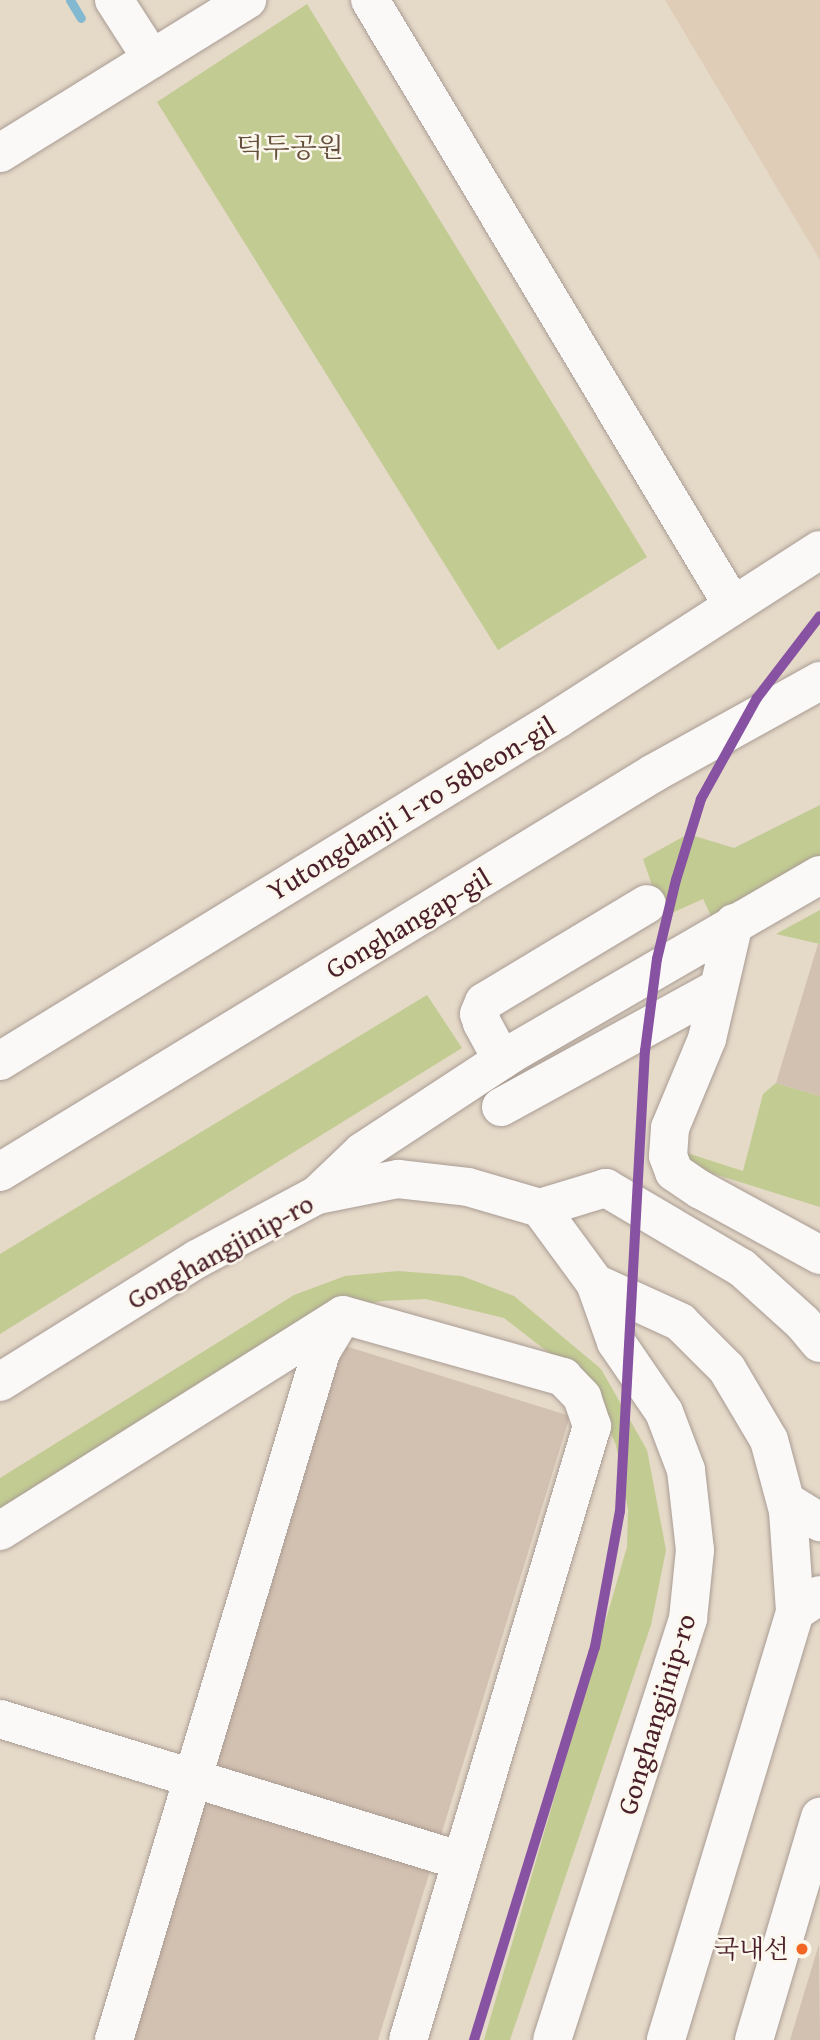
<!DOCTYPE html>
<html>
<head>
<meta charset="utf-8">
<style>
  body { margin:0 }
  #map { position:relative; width:820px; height:2040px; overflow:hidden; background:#e5d9c8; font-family:"Gentium Book Plus","Noto Serif KR",serif }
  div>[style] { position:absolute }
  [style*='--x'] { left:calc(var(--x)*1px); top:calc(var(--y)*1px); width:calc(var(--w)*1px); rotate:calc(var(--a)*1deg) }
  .built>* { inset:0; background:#dfcdb7 }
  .green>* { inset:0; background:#c2cb92 }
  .stream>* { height:9px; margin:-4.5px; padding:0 4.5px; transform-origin:4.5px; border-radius:4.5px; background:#82b8d0 }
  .building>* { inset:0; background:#d2c0b0 }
  .roads { filter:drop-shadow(0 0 2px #a99c94) drop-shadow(0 0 2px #a99c94) }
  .minor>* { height:38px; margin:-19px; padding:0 19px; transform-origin:19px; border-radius:19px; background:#fbf9f7 }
  .major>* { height:38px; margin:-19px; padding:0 19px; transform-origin:19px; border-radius:19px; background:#fbf9f7 }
  .rail-1>* { height:10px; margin:-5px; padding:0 5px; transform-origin:5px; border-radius:5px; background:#8652a1 }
  .dots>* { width:19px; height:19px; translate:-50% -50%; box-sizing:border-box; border:4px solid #fbf7ec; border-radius:50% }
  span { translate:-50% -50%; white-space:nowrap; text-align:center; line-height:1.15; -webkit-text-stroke:5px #fbf7ec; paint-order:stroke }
  .bus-label { font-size:26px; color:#4a1f2b }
  .right { translate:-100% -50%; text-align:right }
  .park-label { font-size:28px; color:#654f3d }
  .street-label { font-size:28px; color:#4a1f2b }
</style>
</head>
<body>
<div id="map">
  <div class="built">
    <div style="clip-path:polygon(665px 0,820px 0,820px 260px)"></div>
  </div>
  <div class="green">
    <div style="clip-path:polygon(307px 4px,647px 557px,498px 650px,157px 102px)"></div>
    <div style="clip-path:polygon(820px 805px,820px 859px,714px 922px,703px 899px,663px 917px,643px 859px,688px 834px,734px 848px)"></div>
    <div style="clip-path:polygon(820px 910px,820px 944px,776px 934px)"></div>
    <div style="clip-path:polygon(427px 995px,462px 1048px,0 1334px,0 1254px)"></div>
    <div style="clip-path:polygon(776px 1083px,820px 1096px,820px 1207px,679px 1163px,684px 1152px,743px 1171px,763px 1094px)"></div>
    <div style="clip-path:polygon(398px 1271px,462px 1276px,514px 1296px,601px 1369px,647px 1450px,666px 1550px,651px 1625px,510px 2040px,484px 2040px,627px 1547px,628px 1510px,616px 1445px,597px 1402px,571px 1370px,504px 1318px,426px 1299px,382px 1301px,358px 1306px,0 1519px,0 1478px,294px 1295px,345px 1276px)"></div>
  </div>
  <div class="stream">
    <div style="--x:70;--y:0;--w:21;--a:59"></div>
  </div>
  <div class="building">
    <div style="clip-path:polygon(818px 944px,820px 944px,820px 1096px,776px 1083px)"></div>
    <div style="clip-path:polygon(342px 1345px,570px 1416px,378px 2040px,128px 2040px)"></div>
    <div style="clip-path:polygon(819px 1944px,820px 2040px,790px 2040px)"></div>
  </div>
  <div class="roads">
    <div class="minor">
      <div style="--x:114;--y:0;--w:70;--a:57.2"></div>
      <div style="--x:370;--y:0;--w:706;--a:59.08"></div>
      <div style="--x:0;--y:153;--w:291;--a:-31.8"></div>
      <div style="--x:734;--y:923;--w:119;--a:103.1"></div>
      <div style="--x:707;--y:1039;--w:96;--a:112.6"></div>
      <div style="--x:670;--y:1128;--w:28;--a:94"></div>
      <div style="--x:668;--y:1156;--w:17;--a:69"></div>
      <div style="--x:674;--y:1172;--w:32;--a:34"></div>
      <div style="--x:701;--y:1190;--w:136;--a:28.6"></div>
      <div style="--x:502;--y:1060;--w:42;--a:-118.4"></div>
      <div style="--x:482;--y:1023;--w:9;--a:-108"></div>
      <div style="--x:479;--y:1014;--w:13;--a:-67"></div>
      <div style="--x:484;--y:1002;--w:190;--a:-31"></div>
      <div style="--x:0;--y:1061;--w:656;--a:-31.53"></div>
      <div style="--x:559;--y:718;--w:310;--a:-32.8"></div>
      <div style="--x:501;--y:1107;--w:247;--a:-28.7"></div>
      <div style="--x:0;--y:1172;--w:766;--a:-31.39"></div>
      <div style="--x:654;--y:773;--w:190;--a:-29"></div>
      <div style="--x:317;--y:1195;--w:62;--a:-43.7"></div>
      <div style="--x:362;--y:1152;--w:178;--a:-33.3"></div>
      <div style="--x:511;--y:1054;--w:357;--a:-30.1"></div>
      <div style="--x:786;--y:1501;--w:40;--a:32"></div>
      <div style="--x:0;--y:1531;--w:405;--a:-32.2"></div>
      <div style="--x:343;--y:1315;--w:229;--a:15.7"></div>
      <div style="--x:563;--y:1377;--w:28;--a:46"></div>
      <div style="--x:582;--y:1397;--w:31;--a:71"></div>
      <div style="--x:592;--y:1426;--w:641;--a:106.68"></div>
      <div style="--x:795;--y:1612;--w:30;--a:-34"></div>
      <div style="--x:0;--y:1719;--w:483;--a:17.1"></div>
      <div style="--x:114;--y:2040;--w:718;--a:-73.25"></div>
      <div style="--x:321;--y:1352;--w:41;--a:-59"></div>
    </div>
    <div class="major">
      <div style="--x:540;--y:1208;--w:93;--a:53.7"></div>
      <div style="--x:595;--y:1283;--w:63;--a:70.4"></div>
      <div style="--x:616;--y:1342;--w:85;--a:55.6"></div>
      <div style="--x:664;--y:1412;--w:62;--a:69.2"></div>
      <div style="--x:686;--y:1470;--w:81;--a:83.6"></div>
      <div style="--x:695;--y:1550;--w:69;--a:95.8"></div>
      <div style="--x:688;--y:1619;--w:442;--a:107.9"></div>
      <div style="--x:595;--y:1283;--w:94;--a:24.6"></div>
      <div style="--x:680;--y:1322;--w:66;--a:45"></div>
      <div style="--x:727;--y:1369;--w:82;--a:59.4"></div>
      <div style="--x:769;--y:1440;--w:73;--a:75"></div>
      <div style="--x:788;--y:1511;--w:101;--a:86"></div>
      <div style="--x:795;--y:1612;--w:447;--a:106.8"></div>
      <div style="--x:0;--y:1382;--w:232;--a:-32"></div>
      <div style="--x:197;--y:1259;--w:136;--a:-28.1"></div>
      <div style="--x:317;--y:1195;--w:83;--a:-11.2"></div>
      <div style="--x:398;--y:1179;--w:70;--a:6.5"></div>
      <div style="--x:468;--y:1187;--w:75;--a:16.3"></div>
      <div style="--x:540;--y:1208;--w:69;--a:-16.9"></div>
      <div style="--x:606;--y:1188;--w:158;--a:30.5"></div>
      <div style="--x:742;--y:1268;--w:82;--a:42"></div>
      <div style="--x:803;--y:1323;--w:26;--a:50"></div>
      <div style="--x:754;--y:2040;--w:233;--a:-73.5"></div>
    </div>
  </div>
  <div class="rail-1">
    <div style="--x:474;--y:2040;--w:411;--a:-72.9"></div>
    <div style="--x:595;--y:1647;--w:138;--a:-79.6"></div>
    <div style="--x:620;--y:1511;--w:461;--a:-86.9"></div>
    <div style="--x:645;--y:1051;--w:93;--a:-82.6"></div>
    <div style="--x:657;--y:959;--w:81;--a:-76.5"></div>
    <div style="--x:676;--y:880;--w:85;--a:-72.8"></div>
    <div style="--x:701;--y:799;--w:115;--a:-61"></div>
    <div style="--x:757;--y:698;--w:103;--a:-52.5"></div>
  </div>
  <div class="dots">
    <div style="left:802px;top:1949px;background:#f26522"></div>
  </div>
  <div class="bus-label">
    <span class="right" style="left:789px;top:1949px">국내선</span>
  </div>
  <div class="park-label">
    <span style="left:290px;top:147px">덕두공원</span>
  </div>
  <div class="street-label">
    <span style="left:411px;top:808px;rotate:-31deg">Yutongdanji 1-ro 58beon-gil</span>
    <span style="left:408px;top:923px;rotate:-31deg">Gonghangap-gil</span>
    <span style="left:220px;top:1251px;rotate:-29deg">Gonghangjinip-ro</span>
    <span style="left:656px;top:1714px;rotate:-73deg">Gonghangjinip-ro</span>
  </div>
</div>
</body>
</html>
